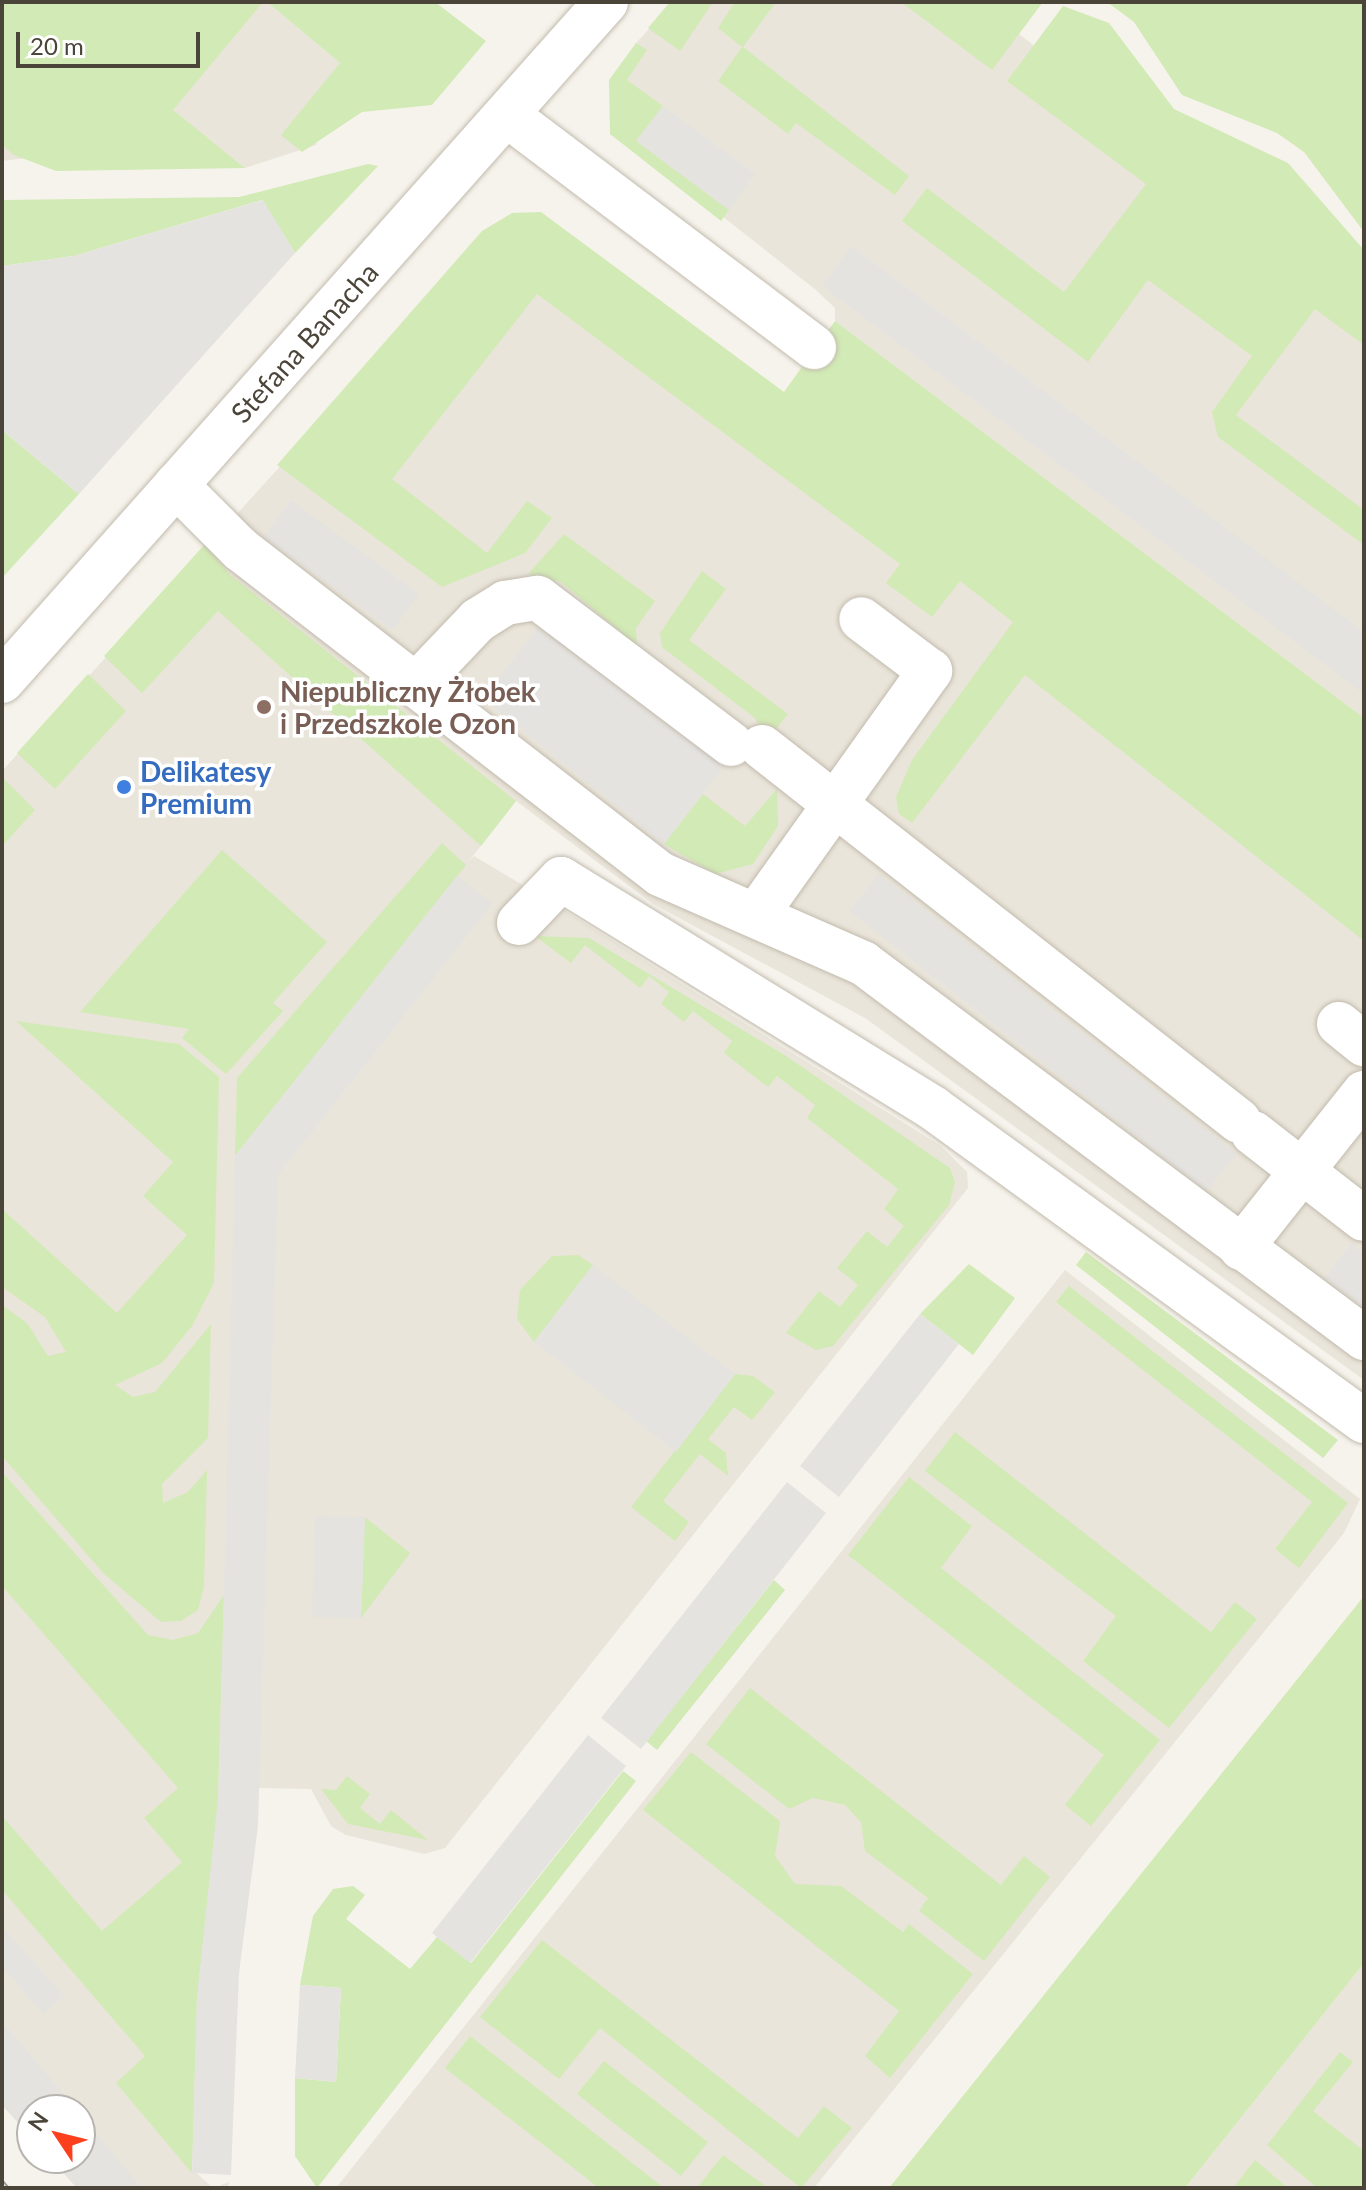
<!DOCTYPE html>
<html>
<head>
<meta charset="utf-8">
<style>
  body { margin:0 }
  #map { position:relative; width:1366px; height:2190px; overflow:hidden; background:#f6f3ec; font-family:Lato,sans-serif }
  div>[style] { position:absolute }
  [style*='--x'] { left:calc(var(--x)*1px); top:calc(var(--y)*1px); width:calc(var(--w)*1px); rotate:calc(var(--a)*1deg) }
  .residential>* { inset:0; background:#eae5da }
  .green>* { inset:0; background:#d2eab5 }
  .parking>* { inset:0; background:#e5e3e0 }
  .roads { filter:drop-shadow(0 0 2px #c2bbae) drop-shadow(0 0 2px #c2bbae) }
  .minor>* { height:44px; margin:-22px; padding:0 22px; transform-origin:22px; border-radius:22px; background:#fff }
  .tram>* { height:2px; margin:-1px; padding:0 1px; transform-origin:1px; border-radius:1px; background:#9a9a9a }
  .dots>* { width:22px; height:22px; translate:-50% -50%; box-sizing:border-box; border:4px solid #fff; border-radius:50% }
  span { translate:-50% -50%; white-space:nowrap; text-align:center; line-height:1.15; -webkit-text-stroke:7px #fff; paint-order:stroke }
  .street-label { font-size:28px; color:#4b4439 }
  .education-label { font-size:28px; color:#785e54; font-weight:700 }
  .left { translate:0 -50%; text-align:left }
  .shop-label { font-size:28px; color:#366cbe; font-weight:700 }
  .frame { position:absolute; inset:0; border:4px solid #4b4439; pointer-events:none }
  .north { position:absolute; left:16px; top:2094px; width:80px; height:80px; box-sizing:border-box; background:#fff; border:2px solid #b7b4b0; border-radius:50%; rotate:305deg; font-size:22px; font-weight:700; line-height:32px; text-align:center; color:#4b4439 }
  .north::after { content:''; display:block; margin:auto; width:28px; height:36px; background:#fc3f1d; clip-path:polygon(50% 0,100% 100%,50% 72%,0 100%) }
  .scale { position:absolute; left:16px; top:32px; width:184px; height:36px; box-sizing:border-box; border:4px solid #4b4439; border-top:0; padding-left:10px; font-size:24px; line-height:28px; white-space:nowrap; color:#4b4439; -webkit-text-stroke:6px #fff; paint-order:stroke }
</style>
</head>
<body>
<div id="map">
  <div class="residential">
    <div style="clip-path:polygon(2px 2px,267px 2px,340px 63px,316px 145px,245px 168px,205px 136px,2px 161px)"></div>
    <div style="clip-path:polygon(674px 2px,976px 2px,1364px 292px,1364px 718px,835px 321px,835px 308px,816px 290px,624px 139px,615px 84px,636px 43px)"></div>
    <div style="clip-path:polygon(498px 228px,1364px 829px,1364px 1380px,865px 1018px,653px 904px,516px 801px,468px 862px,474px 856px,543px 897px,941px 1146px,967px 1172px,968px 1188px,445px 1848px,424px 1854px,346px 1835px,331px 1826px,311px 1789px,258px 1788px,191px 2168px,213px 2188px,229px 2182px,228px 2188px,77px 2188px,50px 2158px,80px 2158px,80px 2110px,32px 2110px,32px 2138px,2px 2105px,2px 771px)"></div>
    <div style="clip-path:polygon(1065px 1270px,1360px 1499px,1344px 1533px,814px 2188px,336px 2188px)"></div>
    <div style="clip-path:polygon(1364px 1963px,1364px 2188px,1185px 2188px)"></div>
  </div>
  <div class="green">
    <div style="clip-path:polygon(2px 2px,263px 2px,173px 110px,245px 168px,56px 171px,14px 155px,2px 145px)"></div>
    <div style="clip-path:polygon(267px 2px,435px 2px,486px 41px,432px 105px,362px 112px,302px 152px,281px 135px,340px 63px)"></div>
    <div style="clip-path:polygon(670px 2px,713px 2px,680px 51px,648px 28px)"></div>
    <div style="clip-path:polygon(735px 2px,776px 2px,743px 47px,909px 176px,895px 195px,796px 123px,788px 134px,718px 81px,742px 47px,718px 28px)"></div>
    <div style="clip-path:polygon(901px 2px,1043px 2px,992px 70px)"></div>
    <div style="clip-path:polygon(1107px 2px,1364px 2px,1364px 232px,1304px 152px,1277px 133px,1182px 95px,1134px 22px)"></div>
    <div style="clip-path:polygon(1063px 6px,1109px 23px,1174px 109px,1288px 163px,1364px 250px,1364px 345px,1315px 309px,1236px 415px,1364px 510px,1364px 545px,1218px 437px,1212px 412px,1252px 356px,1148px 280px,1088px 362px,902px 221px,927px 188px,1064px 292px,1146px 184px,1007px 81px)"></div>
    <div style="clip-path:polygon(636px 43px,647px 50px,627px 80px,663px 106px,637px 141px,729px 210px,721px 221px,610px 134px,609px 80px)"></div>
    <div style="clip-path:polygon(368px 164px,378px 166px,295px 253px,262px 200px,74px 256px,2px 266px,2px 200px,239px 197px)"></div>
    <div style="clip-path:polygon(541px 212px,784px 392px,835px 321px,1364px 718px,1364px 941px,1025px 675px,912px 823px,899px 814px,896px 797px,912px 760px,1013px 622px,960px 581px,932px 617px,886px 583px,900px 564px,537px 294px,392px 479px,487px 553px,527px 501px,552px 518px,525px 553px,442px 587px,277px 465px,482px 231px,512px 213px)"></div>
    <div style="clip-path:polygon(2px 430px,79px 494px,2px 578px)"></div>
    <div style="clip-path:polygon(564px 534px,655px 601px,636px 628px,637px 646px,561px 582px,528px 574px)"></div>
    <div style="clip-path:polygon(205px 544px,229px 574px,516px 801px,481px 846px,218px 611px,142px 693px,104px 656px)"></div>
    <div style="clip-path:polygon(702px 571px,726px 589px,689px 640px,788px 714px,767px 740px,755px 718px,662px 647px,660px 633px)"></div>
    <div style="clip-path:polygon(88px 674px,126px 711px,55px 789px,17px 753px)"></div>
    <div style="clip-path:polygon(2px 777px,35px 810px,2px 846px)"></div>
    <div style="clip-path:polygon(777px 789px,778px 826px,753px 864px,715px 874px,664px 844px,703px 794px,745px 826px)"></div>
    <div style="clip-path:polygon(442px 843px,466px 865px,235px 1156px,237px 1078px)"></div>
    <div style="clip-path:polygon(222px 850px,327px 942px,273px 1003px,283px 1011px,226px 1074px,182px 1038px,189px 1029px,80px 1012px)"></div>
    <div style="clip-path:polygon(535px 936px,589px 938px,786px 1056px,950px 1168px,955px 1182px,949px 1205px,833px 1346px,816px 1350px,786px 1333px,819px 1291px,840px 1307px,858px 1285px,837px 1268px,867px 1231px,887px 1247px,904px 1226px,884px 1209px,898px 1189px,807px 1118px,815px 1105px,777px 1076px,768px 1087px,724px 1053px,732px 1041px,693px 1011px,684px 1022px,661px 1004px,669px 992px,649px 976px,640px 988px,585px 945px,571px 963px)"></div>
    <div style="clip-path:polygon(16px 1021px,179px 1044px,219px 1077px,214px 1283px,192px 1326px,162px 1363px,115px 1385px,133px 1397px,155px 1392px,211px 1324px,208px 1438px,162px 1484px,163px 1503px,188px 1492px,207px 1470px,204px 1587px,198px 1610px,181px 1621px,161px 1622px,104px 1574px,2px 1456px,2px 1305px,27px 1323px,48px 1356px,66px 1352px,45px 1317px,2px 1287px,2px 1209px,117px 1313px,187px 1235px,143px 1196px,173px 1162px)"></div>
    <div style="clip-path:polygon(1086px 1252px,1338px 1440px,1323px 1458px,1076px 1265px)"></div>
    <div style="clip-path:polygon(578px 1255px,593px 1265px,534px 1342px,517px 1319px,520px 1290px,552px 1256px)"></div>
    <div style="clip-path:polygon(969px 1264px,1015px 1298px,973px 1355px,920px 1314px)"></div>
    <div style="clip-path:polygon(1069px 1286px,1348px 1503px,1299px 1568px,1275px 1549px,1312px 1502px,1056px 1302px)"></div>
    <div style="clip-path:polygon(735px 1374px,753px 1376px,775px 1392px,752px 1420px,734px 1407px,708px 1439px,726px 1453px,728px 1476px,700px 1454px,663px 1501px,689px 1522px,675px 1541px,631px 1507px)"></div>
    <div style="clip-path:polygon(955px 1432px,1211px 1632px,1235px 1602px,1257px 1619px,1169px 1728px,1083px 1661px,1116px 1616px,925px 1471px)"></div>
    <div style="clip-path:polygon(2px 1472px,148px 1635px,173px 1640px,198px 1633px,224px 1595px,217px 1827px,197px 1997px,192px 2173px,116px 2083px,145px 2056px,2px 1890px,2px 1816px,102px 1931px,182px 1862px,144px 1818px,178px 1788px,2px 1586px)"></div>
    <div style="clip-path:polygon(909px 1477px,972px 1526px,941px 1568px,1160px 1740px,1091px 1826px,1065px 1805px,1104px 1755px,848px 1555px)"></div>
    <div style="clip-path:polygon(365px 1517px,410px 1553px,361px 1618px)"></div>
    <div style="clip-path:polygon(774px 1580px,785px 1590px,657px 1750px,646px 1741px)"></div>
    <div style="clip-path:polygon(1364px 1596px,1364px 1963px,1185px 2188px,889px 2188px)"></div>
    <div style="clip-path:polygon(750px 1688px,1001px 1885px,1024px 1856px,1050px 1877px,984px 1961px,919px 1911px,928px 1898px,865px 1851px,861px 1822px,845px 1805px,813px 1798px,789px 1809px,706px 1744px)"></div>
    <div style="clip-path:polygon(691px 1752px,780px 1821px,775px 1856px,795px 1884px,841px 1886px,903px 1932px,909px 1924px,973px 1974px,890px 2078px,865px 2056px,899px 2011px,643px 1810px)"></div>
    <div style="clip-path:polygon(623px 1771px,636px 1781px,317px 2188px,295px 2156px,295px 2078px,336px 2082px,341px 1988px,300px 1985px,313px 1916px,333px 1889px,353px 1886px,365px 1895px,346px 1919px,410px 1969px,437px 1937px,471px 1963px)"></div>
    <div style="clip-path:polygon(347px 1776px,370px 1794px,360px 1808px,380px 1824px,391px 1810px,428px 1840px,348px 1824px,321px 1789px,336px 1790px)"></div>
    <div style="clip-path:polygon(542px 1940px,798px 2138px,824px 2106px,852px 2128px,801px 2188px,600px 2028px,559px 2079px,480px 2017px)"></div>
    <div style="clip-path:polygon(470px 2036px,546px 2095px,664px 2188px,599px 2188px,445px 2068px)"></div>
    <div style="clip-path:polygon(1340px 2052px,1353px 2062px,1313px 2111px,1364px 2151px,1364px 2188px,1317px 2188px,1267px 2145px)"></div>
    <div style="clip-path:polygon(604px 2061px,708px 2142px,681px 2176px,577px 2094px)"></div>
    <div style="clip-path:polygon(723px 2155px,768px 2188px,697px 2188px)"></div>
    <div style="clip-path:polygon(1255px 2160px,1288px 2188px,1233px 2188px)"></div>
  </div>
  <div class="parking">
    <div style="clip-path:polygon(663px 106px,755px 174px,729px 210px,636px 141px)"></div>
    <div style="clip-path:polygon(263px 200px,295px 253px,79px 494px,2px 430px,2px 266px,74px 256px)"></div>
    <div style="clip-path:polygon(851px 246px,1364px 632px,1364px 694px,822px 286px)"></div>
    <div style="clip-path:polygon(291px 500px,419px 594px,393px 630px,264px 537px)"></div>
    <div style="clip-path:polygon(541px 624px,724px 766px,664px 844px,482px 698px)"></div>
    <div style="clip-path:polygon(879px 874px,1237px 1154px,1207px 1191px,849px 911px)"></div>
    <div style="clip-path:polygon(457px 876px,493px 903px,278px 1175px,258px 1826px,239px 1973px,231px 2175px,192px 2173px,197px 1997px,219px 1789px,235px 1156px)"></div>
    <div style="clip-path:polygon(1351px 1243px,1364px 1253px,1364px 1308px,1325px 1278px)"></div>
    <div style="clip-path:polygon(593px 1265px,735px 1374px,676px 1452px,534px 1342px)"></div>
    <div style="clip-path:polygon(920px 1314px,959px 1344px,839px 1497px,800px 1466px)"></div>
    <div style="clip-path:polygon(787px 1482px,826px 1513px,641px 1749px,601px 1718px)"></div>
    <div style="clip-path:polygon(315px 1516px,365px 1517px,361px 1618px,312px 1617px)"></div>
    <div style="clip-path:polygon(588px 1735px,626px 1766px,470px 1963px,432px 1933px)"></div>
    <div style="clip-path:polygon(2px 1926px,64px 1996px,43px 2014px,2px 1967px)"></div>
    <div style="clip-path:polygon(300px 1985px,341px 1988px,336px 2082px,295px 2078px)"></div>
    <div style="clip-path:polygon(2px 2021px,77px 2110px,32px 2110px,32px 2138px,2px 2105px)"></div>
    <div style="clip-path:polygon(80px 2114px,142px 2188px,77px 2188px,50px 2158px,80px 2158px)"></div>
  </div>
  <div class="roads">
    <div class="minor">
      <div style="--x:507;--y:115;--w:385;--a:37.1"></div>
      <div style="--x:176;--y:485;--w:91;--a:45"></div>
      <div style="--x:240;--y:549;--w:531;--a:37.73"></div>
      <div style="--x:660;--y:874;--w:222;--a:23.7"></div>
      <div style="--x:863;--y:963;--w:626;--a:36.81"></div>
      <div style="--x:2;--y:681;--w:909;--a:-48.35"></div>
      <div style="--x:416;--y:685;--w:90;--a:-46.4"></div>
      <div style="--x:478;--y:620;--w:32;--a:-32"></div>
      <div style="--x:505;--y:603;--w:33;--a:-9"></div>
      <div style="--x:538;--y:598;--w:242;--a:37.1"></div>
      <div style="--x:762;--y:747;--w:606;--a:38.1"></div>
      <div style="--x:756;--y:915;--w:300;--a:-54.5"></div>
      <div style="--x:930;--y:671;--w:86;--a:-143"></div>
      <div style="--x:519;--y:923;--w:61;--a:-46.3"></div>
      <div style="--x:561;--y:879;--w:437;--a:31.6"></div>
      <div style="--x:933;--y:1108;--w:533;--a:35.99"></div>
      <div style="--x:1339;--y:1024;--w:32;--a:39"></div>
      <div style="--x:1253;--y:1133;--w:140;--a:37.8"></div>
      <div style="--x:1241;--y:1248;--w:198;--a:-51.6"></div>
    </div>
  </div>
  <div class="tram">
    <div style="--x:2;--y:2180;--w:11;--a:49"></div>
  </div>
  <div class="dots">
    <div style="left:264px;top:707px;background:#8d6e63"></div>
    <div style="left:124px;top:787px;background:#3f7fe0"></div>
  </div>
  <div class="street-label">
    <span style="left:304px;top:342px;rotate:-48deg">Stefana Banacha</span>
  </div>
  <div class="education-label">
    <span class="left" style="left:280px;top:707px">Niepubliczny Żłobek<br>i Przedszkole Ozon</span>
  </div>
  <div class="shop-label">
    <span class="left" style="left:140px;top:787px">Delikatesy<br>Premium</span>
  </div>
  <div class="frame"></div>
  <div class="north">N</div>
  <div class="scale">20 m</div>
</div>
</body>
</html>
